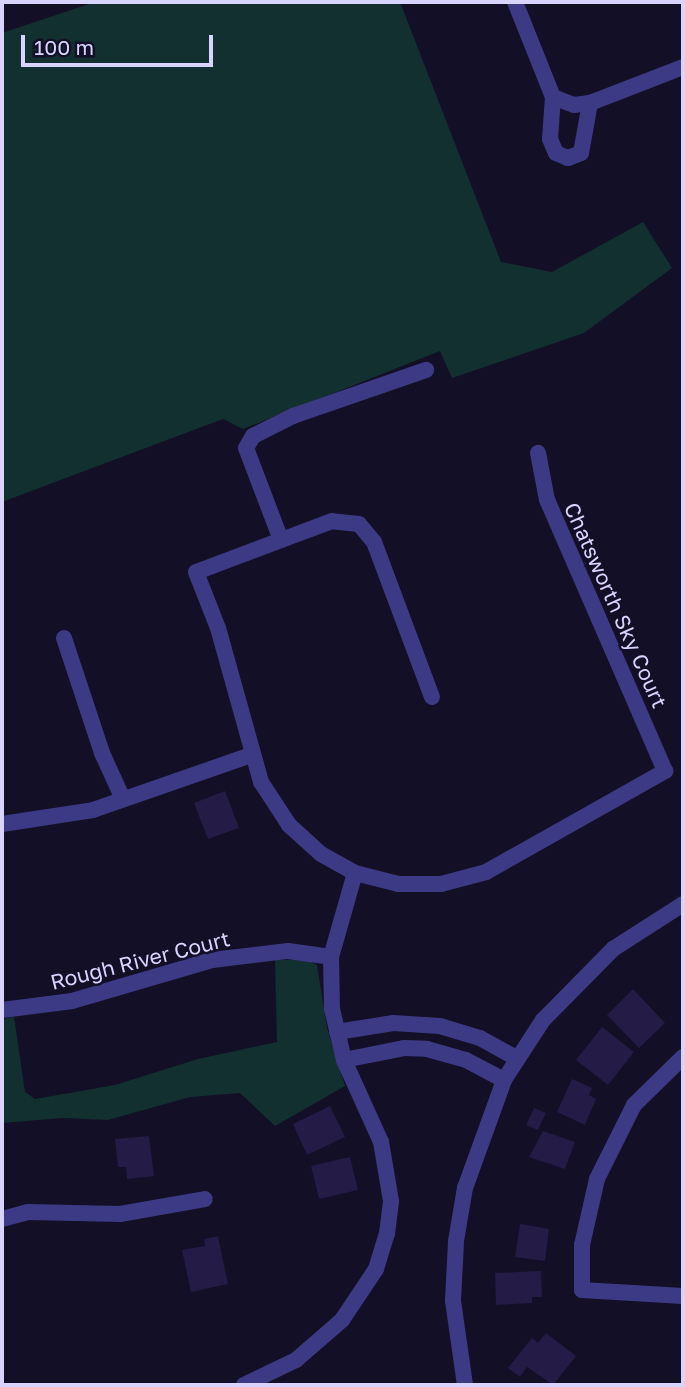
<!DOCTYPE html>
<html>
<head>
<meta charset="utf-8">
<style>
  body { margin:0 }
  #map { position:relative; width:685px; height:1387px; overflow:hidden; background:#130f26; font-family:"Golos Text",sans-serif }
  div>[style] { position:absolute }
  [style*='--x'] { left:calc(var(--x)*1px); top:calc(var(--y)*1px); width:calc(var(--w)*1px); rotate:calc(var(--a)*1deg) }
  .green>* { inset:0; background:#12302f }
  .building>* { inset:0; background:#241b47 }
  .minor>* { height:16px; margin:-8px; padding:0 8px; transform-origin:8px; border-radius:8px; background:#3d3a85 }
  span { translate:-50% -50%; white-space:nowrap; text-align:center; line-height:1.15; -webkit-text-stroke:5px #130f26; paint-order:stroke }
  .street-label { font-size:21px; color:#d9d4ff }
  .frame { position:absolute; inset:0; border:4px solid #d9d4ff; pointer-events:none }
  .scale { position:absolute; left:21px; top:35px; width:192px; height:32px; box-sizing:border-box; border:4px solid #d9d4ff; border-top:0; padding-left:9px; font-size:21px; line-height:24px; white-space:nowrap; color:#d9d4ff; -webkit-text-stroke:5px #130f26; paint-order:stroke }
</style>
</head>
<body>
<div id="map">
  <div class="green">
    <div style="clip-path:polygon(95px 2px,400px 2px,501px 262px,552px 272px,643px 222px,672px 268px,584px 333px,452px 378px,440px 351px,243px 429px,223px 419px,2px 502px,2px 33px)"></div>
    <div style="clip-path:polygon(275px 960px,308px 960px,317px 965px,327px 1028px,345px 1086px,275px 1126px,240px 1093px,190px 1097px,108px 1120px,63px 1118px,2px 1123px,2px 1021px,7px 1018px,14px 1017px,25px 1092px,35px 1099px,115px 1085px,198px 1059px,277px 1042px)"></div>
  </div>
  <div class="building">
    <div style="clip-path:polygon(225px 791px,239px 828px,208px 839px,194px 803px)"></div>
    <div style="clip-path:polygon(633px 989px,665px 1023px,639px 1048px,607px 1015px)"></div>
    <div style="clip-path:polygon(602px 1027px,634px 1052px,608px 1085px,576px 1060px)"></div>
    <div style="clip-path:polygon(572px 1079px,592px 1088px,589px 1095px,596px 1099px,585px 1125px,557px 1112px)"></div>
    <div style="clip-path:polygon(330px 1106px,345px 1137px,307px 1155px,293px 1124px)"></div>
    <div style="clip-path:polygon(534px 1108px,546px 1113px,538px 1130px,526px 1125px)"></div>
    <div style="clip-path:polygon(543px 1131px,575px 1142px,565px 1169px,529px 1157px)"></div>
    <div style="clip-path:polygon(149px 1136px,154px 1176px,127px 1179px,126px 1167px,118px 1167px,115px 1139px)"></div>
    <div style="clip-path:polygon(350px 1157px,358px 1190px,319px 1199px,311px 1166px)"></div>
    <div style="clip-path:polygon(520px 1224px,549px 1229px,545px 1261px,515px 1257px)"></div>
    <div style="clip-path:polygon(218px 1236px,228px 1284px,191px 1292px,182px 1250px,205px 1246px,204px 1239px)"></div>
    <div style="clip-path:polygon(541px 1271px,542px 1297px,532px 1297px,532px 1303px,496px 1305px,495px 1273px)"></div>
    <div style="clip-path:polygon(546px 1333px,576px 1356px,553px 1385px,527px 1367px,520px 1377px,508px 1368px,532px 1338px,538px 1343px)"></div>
  </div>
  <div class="minor">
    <div style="--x:515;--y:2;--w:102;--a:68.2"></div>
    <div style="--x:553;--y:97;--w:22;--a:21"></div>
    <div style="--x:574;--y:105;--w:16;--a:-7"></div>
    <div style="--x:590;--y:103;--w:100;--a:-21.2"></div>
    <div style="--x:553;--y:97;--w:42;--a:94.1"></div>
    <div style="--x:550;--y:139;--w:15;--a:67"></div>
    <div style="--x:556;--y:153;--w:13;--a:23"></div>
    <div style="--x:568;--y:158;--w:14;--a:-21"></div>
    <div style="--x:581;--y:153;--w:51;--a:-79.8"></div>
    <div style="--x:281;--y:540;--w:98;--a:-110.8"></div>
    <div style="--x:246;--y:448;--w:14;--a:-60"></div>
    <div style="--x:253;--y:436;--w:45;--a:-26.6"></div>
    <div style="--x:293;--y:416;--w:141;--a:-19.1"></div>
    <div style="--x:64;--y:638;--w:121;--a:71.7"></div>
    <div style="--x:102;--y:753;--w:51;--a:65.5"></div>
    <div style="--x:432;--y:697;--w:165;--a:-110.5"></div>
    <div style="--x:374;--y:542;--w:23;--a:-130"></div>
    <div style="--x:359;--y:524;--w:27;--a:-174"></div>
    <div style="--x:332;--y:521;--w:145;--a:159.4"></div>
    <div style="--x:196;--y:572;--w:60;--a:68.6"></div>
    <div style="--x:218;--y:628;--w:160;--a:74.4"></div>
    <div style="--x:261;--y:782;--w:51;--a:56.9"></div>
    <div style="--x:289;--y:825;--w:43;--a:42.2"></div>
    <div style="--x:321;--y:854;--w:39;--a:29"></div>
    <div style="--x:355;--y:873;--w:44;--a:14.3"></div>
    <div style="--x:398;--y:884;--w:43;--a:0"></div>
    <div style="--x:441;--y:884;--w:47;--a:-14.9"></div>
    <div style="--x:486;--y:872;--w:206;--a:-29.4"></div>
    <div style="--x:665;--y:771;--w:296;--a:-113.5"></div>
    <div style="--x:547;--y:500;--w:48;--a:-100.8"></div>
    <div style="--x:2;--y:824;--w:92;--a:-8.7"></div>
    <div style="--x:93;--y:810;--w:167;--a:-19.2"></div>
    <div style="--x:2;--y:1010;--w:71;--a:-7.3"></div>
    <div style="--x:72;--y:1001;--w:146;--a:-16.3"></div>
    <div style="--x:212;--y:960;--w:77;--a:-6.8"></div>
    <div style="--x:288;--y:951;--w:43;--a:7.9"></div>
    <div style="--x:337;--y:1032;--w:57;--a:-9.1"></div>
    <div style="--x:393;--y:1023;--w:47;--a:3.7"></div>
    <div style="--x:440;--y:1026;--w:42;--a:16.7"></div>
    <div style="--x:480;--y:1038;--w:43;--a:28.9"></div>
    <div style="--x:683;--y:1057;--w:69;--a:135.6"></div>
    <div style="--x:634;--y:1105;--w:83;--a:116.6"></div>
    <div style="--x:597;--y:1179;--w:68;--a:102.8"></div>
    <div style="--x:582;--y:1245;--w:45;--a:90"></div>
    <div style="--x:582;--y:1290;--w:101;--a:3.4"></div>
    <div style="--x:344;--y:1060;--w:61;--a:-11.3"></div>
    <div style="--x:404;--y:1048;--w:23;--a:2"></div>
    <div style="--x:427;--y:1049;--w:41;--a:15.8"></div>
    <div style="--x:466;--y:1060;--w:43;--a:27.8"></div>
    <div style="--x:2;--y:1219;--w:27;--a:-15"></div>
    <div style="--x:28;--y:1212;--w:92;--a:1.2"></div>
    <div style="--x:120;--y:1214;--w:86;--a:-10"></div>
    <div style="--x:244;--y:1385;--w:58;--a:-25.7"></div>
    <div style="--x:296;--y:1360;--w:61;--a:-41"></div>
    <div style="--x:342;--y:1320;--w:61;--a:-56.3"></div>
    <div style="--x:376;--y:1269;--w:37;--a:-73"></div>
    <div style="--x:387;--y:1234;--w:33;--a:-83"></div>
    <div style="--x:391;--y:1201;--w:60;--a:-99.6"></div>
    <div style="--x:381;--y:1142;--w:90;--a:-114.3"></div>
    <div style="--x:344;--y:1060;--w:52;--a:-103.2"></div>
    <div style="--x:332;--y:1009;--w:52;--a:-91.1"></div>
    <div style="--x:331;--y:957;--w:87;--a:-74.1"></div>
    <div style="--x:465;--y:1385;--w:85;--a:-98.1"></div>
    <div style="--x:453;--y:1301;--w:60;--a:-87.1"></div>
    <div style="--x:456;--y:1241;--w:54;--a:-80.4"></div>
    <div style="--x:465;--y:1188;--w:115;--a:-70.1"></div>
    <div style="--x:504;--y:1080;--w:72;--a:-57"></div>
    <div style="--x:543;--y:1020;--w:100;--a:-45.4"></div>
    <div style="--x:613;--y:949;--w:83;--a:-32.7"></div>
  </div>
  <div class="street-label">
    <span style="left:616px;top:605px;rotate:66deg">Chatsworth Sky Court</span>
    <span style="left:140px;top:960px;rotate:-14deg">Rough River Court</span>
  </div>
  <div class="frame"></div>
  <div class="scale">100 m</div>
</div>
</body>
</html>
